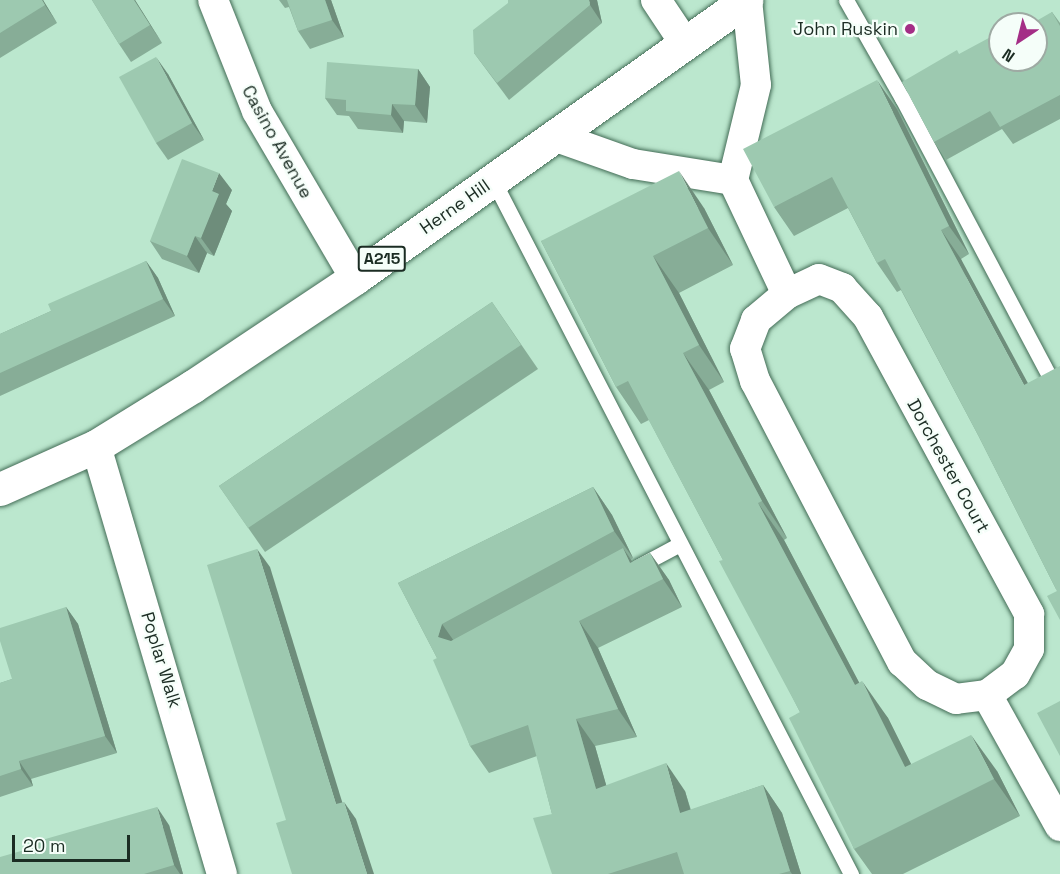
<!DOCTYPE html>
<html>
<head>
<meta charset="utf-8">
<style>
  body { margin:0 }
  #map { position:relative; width:1060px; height:874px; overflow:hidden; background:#bbe7ce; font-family:"Space Grotesk",sans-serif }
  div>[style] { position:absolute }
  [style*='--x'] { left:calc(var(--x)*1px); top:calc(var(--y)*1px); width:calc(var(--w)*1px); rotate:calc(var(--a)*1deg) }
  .roads { filter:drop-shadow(0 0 2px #436c56) drop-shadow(0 0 2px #436c56) }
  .service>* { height:15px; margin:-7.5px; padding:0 7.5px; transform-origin:7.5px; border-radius:7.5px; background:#fff }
  .minor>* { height:30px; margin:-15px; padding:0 15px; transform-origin:15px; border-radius:15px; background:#fff }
  .primary>* { height:33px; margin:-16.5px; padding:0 16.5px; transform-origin:16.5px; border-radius:16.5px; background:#fff }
  .wall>* { inset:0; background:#87ad97 }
  .shaded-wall>* { inset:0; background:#6e8d7b }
  .building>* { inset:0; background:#9dc9b0 }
  .dots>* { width:16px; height:16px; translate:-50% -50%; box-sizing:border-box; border:3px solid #f5fef9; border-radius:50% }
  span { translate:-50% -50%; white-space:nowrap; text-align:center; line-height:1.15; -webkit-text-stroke:4.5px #f5fef9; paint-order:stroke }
  .shield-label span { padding:2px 4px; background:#f5fef9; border:2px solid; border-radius:4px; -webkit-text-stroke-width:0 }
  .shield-label { font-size:16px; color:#1b2c23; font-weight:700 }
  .poi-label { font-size:18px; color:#1b2c23 }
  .right { translate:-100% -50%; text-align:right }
  .street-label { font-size:18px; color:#1b2c23 }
  .north { position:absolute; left:988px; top:12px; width:60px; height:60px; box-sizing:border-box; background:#f5fef9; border:2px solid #9eaaa3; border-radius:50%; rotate:215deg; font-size:16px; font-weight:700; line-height:24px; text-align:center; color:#1b2c23 }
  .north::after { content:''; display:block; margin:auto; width:21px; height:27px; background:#a42e86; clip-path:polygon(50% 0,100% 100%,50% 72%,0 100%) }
  .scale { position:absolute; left:12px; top:835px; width:118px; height:27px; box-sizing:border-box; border:3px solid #1b2c23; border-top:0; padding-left:8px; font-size:18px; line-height:21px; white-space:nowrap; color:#1b2c23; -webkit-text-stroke:4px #f5fef9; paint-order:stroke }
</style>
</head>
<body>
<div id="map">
  <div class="roads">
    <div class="service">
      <div style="--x:846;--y:0;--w:113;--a:60.3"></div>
      <div style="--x:902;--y:98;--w:338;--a:62.1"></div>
      <div style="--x:493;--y:180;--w:781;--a:62.71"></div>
      <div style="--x:637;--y:567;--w:49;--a:-28.1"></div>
    </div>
    <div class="minor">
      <div style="--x:213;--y:0;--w:119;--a:68.4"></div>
      <div style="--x:257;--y:111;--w:194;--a:59.6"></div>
      <div style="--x:656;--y:0;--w:50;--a:56.3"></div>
      <div style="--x:747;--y:0;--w:85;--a:84"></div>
      <div style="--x:756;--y:85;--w:98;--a:103.6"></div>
      <div style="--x:733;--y:180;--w:126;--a:64.7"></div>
      <div style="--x:554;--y:136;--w:84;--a:19.5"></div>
      <div style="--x:633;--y:164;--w:101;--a:9.1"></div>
      <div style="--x:819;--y:279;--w:25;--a:21"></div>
      <div style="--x:842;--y:288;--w:39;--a:48"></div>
      <div style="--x:868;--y:317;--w:338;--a:61.5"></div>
      <div style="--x:1029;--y:614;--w:35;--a:90"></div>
      <div style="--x:1029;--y:649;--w:29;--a:119"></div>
      <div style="--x:1015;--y:674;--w:35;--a:143"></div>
      <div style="--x:987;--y:695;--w:31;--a:173"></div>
      <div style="--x:956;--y:699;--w:32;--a:-154"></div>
      <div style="--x:927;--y:685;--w:34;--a:-137"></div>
      <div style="--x:902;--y:662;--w:317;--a:-117.6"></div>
      <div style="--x:755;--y:381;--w:34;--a:-107"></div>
      <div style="--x:745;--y:349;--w:31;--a:-69"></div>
      <div style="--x:756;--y:320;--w:40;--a:-40"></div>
      <div style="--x:787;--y:294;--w:35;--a:-25"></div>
      <div style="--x:96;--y:446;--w:446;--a:73.6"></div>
      <div style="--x:987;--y:695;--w:150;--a:60.9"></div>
    </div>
    <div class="primary">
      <div style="--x:0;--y:489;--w:105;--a:-24.1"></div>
      <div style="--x:96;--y:446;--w:114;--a:-31.7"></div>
      <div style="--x:193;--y:386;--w:195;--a:-33.7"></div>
      <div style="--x:355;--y:278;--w:480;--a:-35.4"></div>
    </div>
  </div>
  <div class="wall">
    <div style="clip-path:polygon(0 0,43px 0,57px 23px,0 58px)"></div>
    <div style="clip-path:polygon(92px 0,135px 0,162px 43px,131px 62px,119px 44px)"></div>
    <div style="clip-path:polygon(279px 0,331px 0,344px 37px,310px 49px,298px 31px,289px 7px,285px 8px)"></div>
    <div style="clip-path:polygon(597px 0,602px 23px,509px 100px,474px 53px)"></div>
    <div style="clip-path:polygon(1052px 12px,1060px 23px,1060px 119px,1013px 144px,1002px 129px,946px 160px,934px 142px,959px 54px,1000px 60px)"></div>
    <div style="clip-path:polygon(418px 69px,430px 87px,427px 123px,404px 121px,403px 133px,358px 129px,349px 116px,337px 115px,325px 98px)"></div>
    <div style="clip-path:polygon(168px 74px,204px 140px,168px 160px,156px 143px)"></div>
    <div style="clip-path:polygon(897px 109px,969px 254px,961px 259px,1057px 591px,978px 435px,901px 290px,897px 292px,877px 263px,848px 208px,794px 236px,774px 207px)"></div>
    <div style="clip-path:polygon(232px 190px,226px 204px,232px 211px,214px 256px,207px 253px,199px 273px,162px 259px,150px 241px)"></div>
    <div style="clip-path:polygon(704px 208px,733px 265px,679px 293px,724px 382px,709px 390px,787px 538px,784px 540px,859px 683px,888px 718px,911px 764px,997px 771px,1020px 816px,903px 874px,872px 874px,854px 849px,800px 712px,723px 560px,649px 420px,641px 424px,616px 387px,541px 241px)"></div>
    <div style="clip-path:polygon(146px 261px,158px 278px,175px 316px,0 396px,0 334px,51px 311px)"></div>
    <div style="clip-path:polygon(492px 302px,538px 369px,265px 552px,219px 486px)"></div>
    <div style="clip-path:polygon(593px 487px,612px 515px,633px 558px,631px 560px,632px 562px,650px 553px,669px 580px,682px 607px,598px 648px,637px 737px,595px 746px,606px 785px,685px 791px,691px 810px,763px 785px,782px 813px,801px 874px,552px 874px,552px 814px,537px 756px,489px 773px,470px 746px,437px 658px,398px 583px)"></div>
    <div style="clip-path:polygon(66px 607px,78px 624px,117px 753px,31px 779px,33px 786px,0 797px,0 683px,12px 679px)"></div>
    <div style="clip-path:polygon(169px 825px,183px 874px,0 874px)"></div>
  </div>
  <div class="shaded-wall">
    <div style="clip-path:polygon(42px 0,43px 0,57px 23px,45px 5px)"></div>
    <div style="clip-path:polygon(134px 0,135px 0,162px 43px,150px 25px)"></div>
    <div style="clip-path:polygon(325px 0,331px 0,344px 37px,332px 20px)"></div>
    <div style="clip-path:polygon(589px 0,597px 0,602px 23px,590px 5px)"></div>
    <div style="clip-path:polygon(156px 57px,168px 74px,204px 140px,192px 123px)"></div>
    <div style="clip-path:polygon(418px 69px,430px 87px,427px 123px,415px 105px)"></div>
    <div style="clip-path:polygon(877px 80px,897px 109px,969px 254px,949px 226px)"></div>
    <div style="clip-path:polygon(392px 104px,404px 121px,403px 133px,391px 115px)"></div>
    <div style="clip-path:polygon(679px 171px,704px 208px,733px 265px,708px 228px)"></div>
    <div style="clip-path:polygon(219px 173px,232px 190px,226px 204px,232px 211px,214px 256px,201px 238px,212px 191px)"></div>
    <div style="clip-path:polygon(941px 230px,961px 259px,1044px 413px,1024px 385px)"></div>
    <div style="clip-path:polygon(195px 236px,207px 253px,199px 273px,187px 256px)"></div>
    <div style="clip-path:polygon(653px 256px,679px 293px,724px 382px,699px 345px)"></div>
    <div style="clip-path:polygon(146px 261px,158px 278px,175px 316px,163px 299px)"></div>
    <div style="clip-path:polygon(683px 353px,709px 390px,787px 538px,762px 501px)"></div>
    <div style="clip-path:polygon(593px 487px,612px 515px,633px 558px,614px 531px)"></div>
    <div style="clip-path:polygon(758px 503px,784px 540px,880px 722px,855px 685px)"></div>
    <div style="clip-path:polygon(623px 548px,642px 576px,630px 563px)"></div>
    <div style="clip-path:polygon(257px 549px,270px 567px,348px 821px,336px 804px)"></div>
    <div style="clip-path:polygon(650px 553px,669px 580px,682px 607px,663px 579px)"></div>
    <div style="clip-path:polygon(66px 607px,78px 624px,117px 753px,105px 736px)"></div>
    <div style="clip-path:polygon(579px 621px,598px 648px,637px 737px,618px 709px)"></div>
    <div style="clip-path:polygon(442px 624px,461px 651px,438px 637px)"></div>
    <div style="clip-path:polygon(862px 681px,888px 718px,931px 804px,905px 767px)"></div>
    <div style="clip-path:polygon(576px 719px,595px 746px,615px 816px,596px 789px)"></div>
    <div style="clip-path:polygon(971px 735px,997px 771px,1020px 816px,994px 779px)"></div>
    <div style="clip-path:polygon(19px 761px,31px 779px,33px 786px,21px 769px)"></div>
    <div style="clip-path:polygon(666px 763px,685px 791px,699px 840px,680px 813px)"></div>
    <div style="clip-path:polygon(763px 785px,782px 813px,801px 874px,792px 874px,790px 871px)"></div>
    <div style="clip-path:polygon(344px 802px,356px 819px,374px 874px,367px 874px)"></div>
    <div style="clip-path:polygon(157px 807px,169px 825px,183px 874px,180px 874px,174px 865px)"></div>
  </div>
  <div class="building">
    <div style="clip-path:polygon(0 0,42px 0,45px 5px,0 33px)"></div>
    <div style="clip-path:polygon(92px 0,134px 0,150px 25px,119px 44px)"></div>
    <div style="clip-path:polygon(287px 0,325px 0,332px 20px,298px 31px)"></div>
    <div style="clip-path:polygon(508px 0,589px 0,590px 5px,497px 83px,474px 53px,473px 30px,508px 3px)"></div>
    <div style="clip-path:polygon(1052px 12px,1060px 26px,1060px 95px,1000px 127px,990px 111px,934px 142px,902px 82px,957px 50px,959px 54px,1000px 32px,1000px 60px,1036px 60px,1036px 24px,1031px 24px)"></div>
    <div style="clip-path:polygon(156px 57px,192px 123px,156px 143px,119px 77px)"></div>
    <div style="clip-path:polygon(327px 62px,418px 69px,415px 105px,392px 104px,391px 115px,346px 111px,346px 100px,325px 98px)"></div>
    <div style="clip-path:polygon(877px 80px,949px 226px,941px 230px,1024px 385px,1060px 366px,1060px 620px,1047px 596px,1057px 591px,978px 435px,885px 259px,877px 263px,832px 177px,774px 207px,743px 149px)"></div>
    <div style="clip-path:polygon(182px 159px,219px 173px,212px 191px,219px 194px,201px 238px,195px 236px,187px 256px,150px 241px)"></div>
    <div style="clip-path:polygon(679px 171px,708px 228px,653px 256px,699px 345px,683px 353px,762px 501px,758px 503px,855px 685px,862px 681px,905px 767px,971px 735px,994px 779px,854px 849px,789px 718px,800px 712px,719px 561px,723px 560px,628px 381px,616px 387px,541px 241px)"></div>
    <div style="clip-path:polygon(146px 261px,163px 299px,0 373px,0 334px,51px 311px,48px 304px)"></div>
    <div style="clip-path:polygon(492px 302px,521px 345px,248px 528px,219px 486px)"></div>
    <div style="clip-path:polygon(593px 487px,614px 531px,442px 624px,438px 637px,451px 641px,623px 548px,630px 563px,650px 553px,663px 579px,579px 621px,618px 709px,576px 719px,596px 789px,666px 763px,680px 813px,763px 785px,790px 871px,779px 874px,684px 874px,677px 852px,608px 874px,552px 874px,533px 818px,552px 814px,528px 725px,470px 746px,433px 660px,437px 658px,398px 583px)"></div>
    <div style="clip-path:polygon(257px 549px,336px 804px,344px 802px,367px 874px,292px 874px,276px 823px,286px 820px,207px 565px)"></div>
    <div style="clip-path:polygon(66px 607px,105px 736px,19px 761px,21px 769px,0 776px,0 683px,12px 679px,0 641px,0 628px)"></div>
    <div style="clip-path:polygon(1060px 701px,1060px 756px,1037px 713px)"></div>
    <div style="clip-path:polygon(157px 807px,174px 865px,144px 874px,0 874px,0 857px,28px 849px,28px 844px)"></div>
  </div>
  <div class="dots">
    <div style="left:910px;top:29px;background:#a42e86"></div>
  </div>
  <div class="shield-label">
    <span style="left:382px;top:259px">A215</span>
  </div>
  <div class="poi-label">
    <span class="right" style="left:898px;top:29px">John Ruskin</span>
  </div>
  <div class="street-label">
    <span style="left:277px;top:142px;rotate:61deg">Casino Avenue</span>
    <span style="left:455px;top:207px;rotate:-35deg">Herne Hill</span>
    <span style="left:948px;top:466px;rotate:61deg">Dorchester Court</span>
    <span style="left:161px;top:660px;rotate:73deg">Poplar Walk</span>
  </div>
  <div class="north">N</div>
  <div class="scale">20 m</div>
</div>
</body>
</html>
